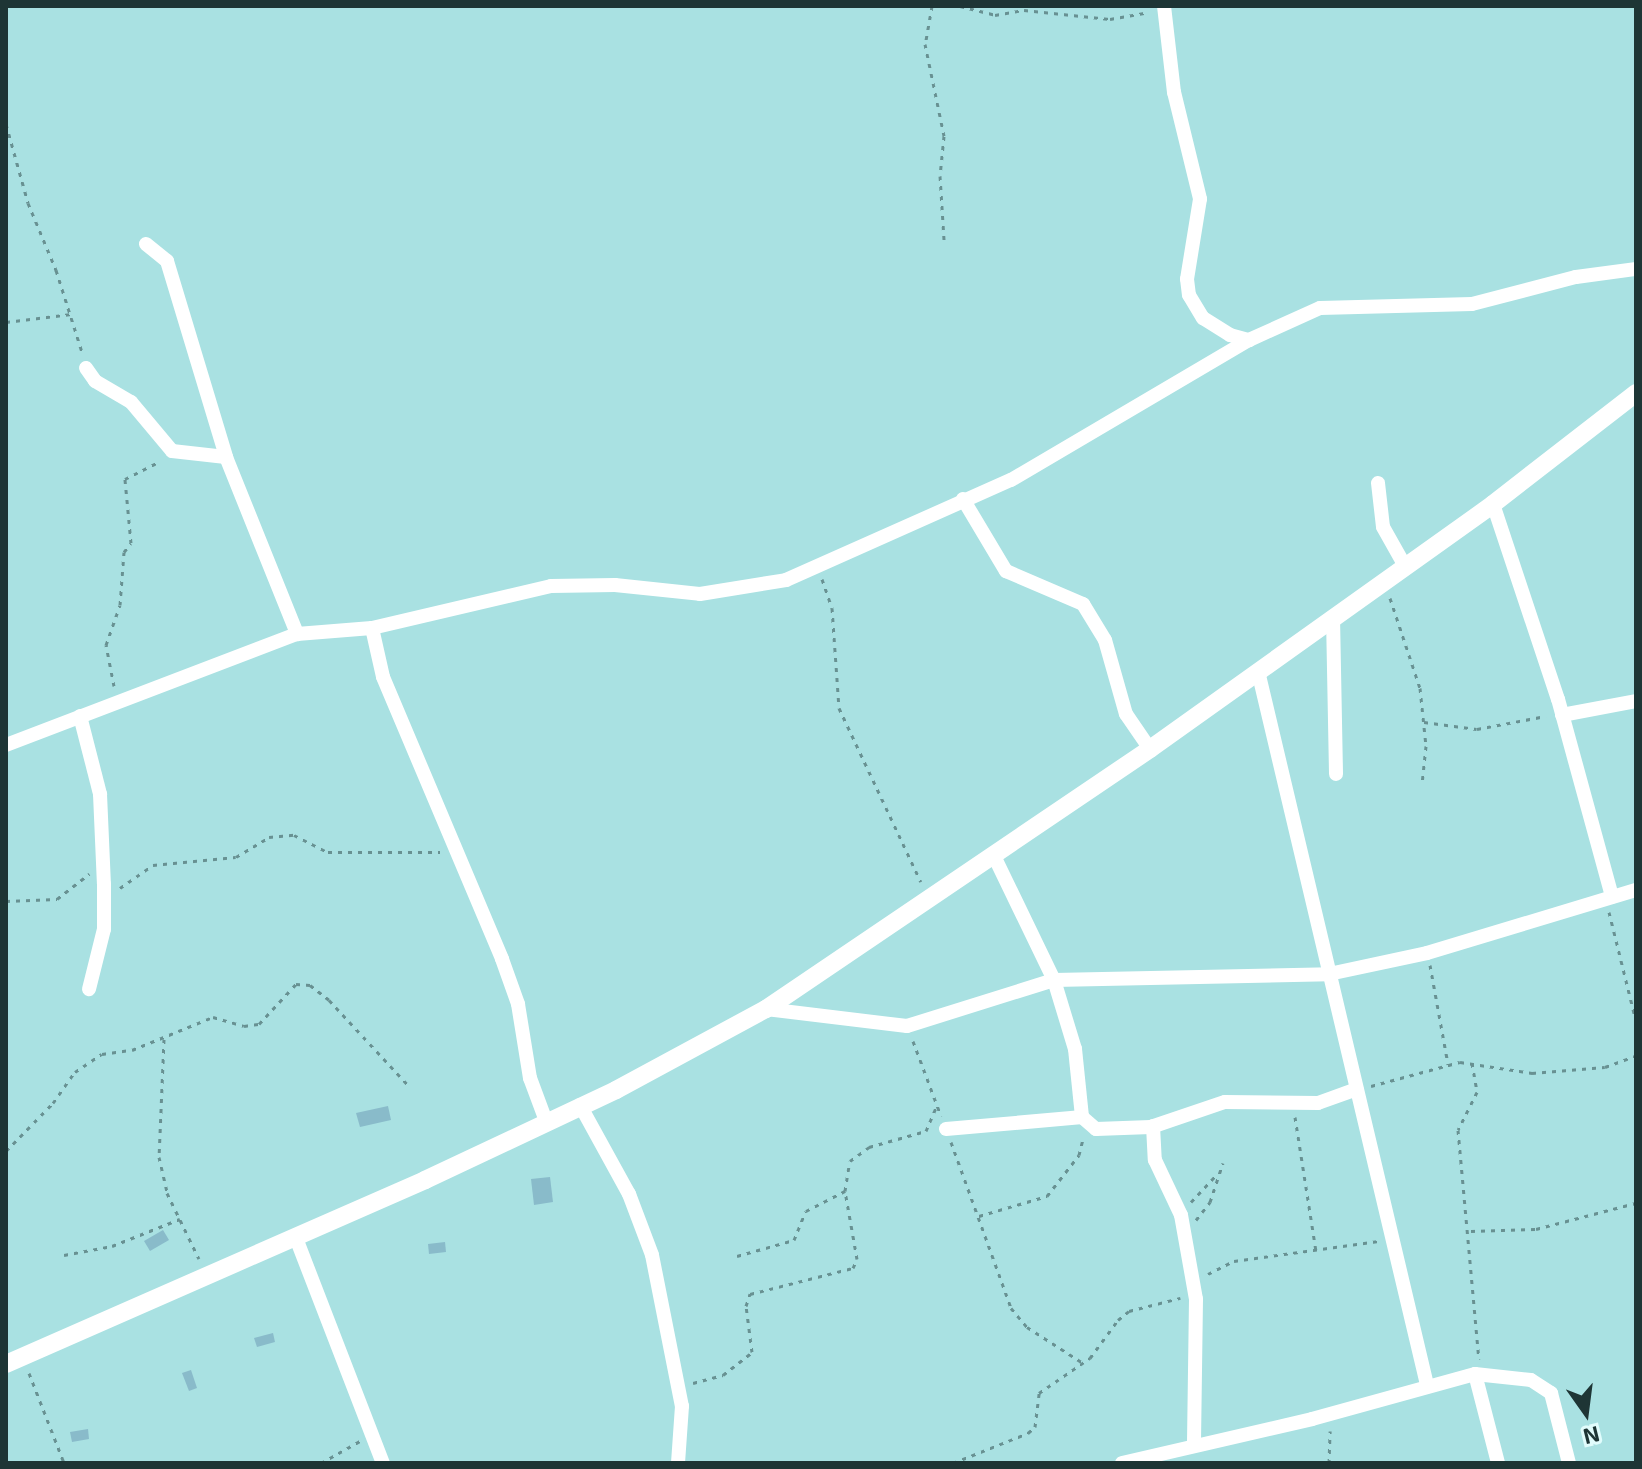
<!DOCTYPE html>
<html>
<head>
<meta charset="utf-8">
<style>
  body { margin:0 }
  #map { position:relative; width:1642px; height:1469px; overflow:hidden; background:#a9e1e2; font-family:"Exo 2",sans-serif }
  div>[style] { position:absolute }
  [style*='--x'] { left:calc(var(--x)*1px); top:calc(var(--y)*1px); width:calc(var(--w)*1px); rotate:calc(var(--a)*1deg) }
  .building>* { inset:0; background:#89bbca }
  .path>* { height:3px; margin-top:-1.5px; transform-origin:0; background:repeating-linear-gradient(90deg,#689192 0 4px,transparent 0 10px) }
  .minor>* { height:14px; margin:-7px; padding:0 7px; transform-origin:7px; border-radius:7px; background:#fff }
  .tertiary>* { height:18px; margin:-9px; padding:0 9px; transform-origin:9px; border-radius:9px; background:#fff }
  span { translate:-50% -50%; white-space:nowrap; text-align:center; line-height:1.15; -webkit-text-stroke:8px #e1fcfc; paint-order:stroke }
  .frame { position:absolute; inset:0; border:8px solid #1e3535; pointer-events:none }
  .north { position:absolute; left:1546px; top:1373px; width:80px; height:80px; -webkit-text-stroke:6px #e1fcfc; paint-order:stroke; rotate:166deg; font-size:22px; font-weight:700; line-height:32px; text-align:center; color:#1e3535 }
  .north::after { content:''; display:block; margin:auto; width:28px; height:36px; background:#1e3535; clip-path:polygon(50% 0,100% 100%,50% 72%,0 100%) }
</style>
</head>
<body>
<div id="map">
  <div class="building">
    <div style="clip-path:polygon(388px 1106px,391px 1120px,360px 1127px,356px 1113px)"></div>
    <div style="clip-path:polygon(550px 1177px,553px 1202px,534px 1205px,531px 1179px)"></div>
    <div style="clip-path:polygon(163px 1230px,169px 1240px,150px 1251px,144px 1241px)"></div>
    <div style="clip-path:polygon(445px 1242px,446px 1252px,429px 1254px,428px 1244px)"></div>
    <div style="clip-path:polygon(273px 1333px,275px 1342px,257px 1347px,254px 1338px)"></div>
    <div style="clip-path:polygon(191px 1370px,197px 1388px,189px 1391px,182px 1373px)"></div>
    <div style="clip-path:polygon(88px 1429px,89px 1439px,72px 1442px,70px 1432px)"></div>
  </div>
  <div class="path">
    <div style="--x:932;--y:6;--w:39;--a:100"></div>
    <div style="--x:925;--y:44;--w:94;--a:78.3"></div>
    <div style="--x:944;--y:136;--w:40;--a:95.7"></div>
    <div style="--x:940;--y:176;--w:64;--a:86.4"></div>
    <div style="--x:960;--y:6;--w:36;--a:14"></div>
    <div style="--x:995;--y:15;--w:29;--a:-10"></div>
    <div style="--x:1024;--y:10;--w:86;--a:6"></div>
    <div style="--x:1110;--y:19;--w:39;--a:-10"></div>
    <div style="--x:6;--y:124;--w:82;--a:74.4"></div>
    <div style="--x:28;--y:203;--w:73;--a:67.3"></div>
    <div style="--x:56;--y:270;--w:89;--a:72.4"></div>
    <div style="--x:6;--y:322;--w:66;--a:-6.9"></div>
    <div style="--x:822;--y:579;--w:31;--a:71"></div>
    <div style="--x:832;--y:608;--w:100;--a:86"></div>
    <div style="--x:839;--y:708;--w:192;--a:64.8"></div>
    <div style="--x:1390;--y:598;--w:95;--a:71.6"></div>
    <div style="--x:1420;--y:688;--w:58;--a:84.1"></div>
    <div style="--x:1426;--y:746;--w:38;--a:96"></div>
    <div style="--x:114;--y:686;--w:42;--a:-101"></div>
    <div style="--x:106;--y:645;--w:42;--a:-70.7"></div>
    <div style="--x:120;--y:605;--w:53;--a:-85.7"></div>
    <div style="--x:124;--y:552;--w:11;--a:-52"></div>
    <div style="--x:131;--y:543;--w:64;--a:-95.4"></div>
    <div style="--x:125;--y:479;--w:39;--a:-27"></div>
    <div style="--x:1424;--y:722;--w:53;--a:7.5"></div>
    <div style="--x:1477;--y:729;--w:70;--a:-10.7"></div>
    <div style="--x:120;--y:888;--w:40;--a:-34.9"></div>
    <div style="--x:153;--y:865;--w:83;--a:-5.5"></div>
    <div style="--x:236;--y:857;--w:39;--a:-31"></div>
    <div style="--x:269;--y:837;--w:25;--a:-5"></div>
    <div style="--x:294;--y:835;--w:38;--a:27"></div>
    <div style="--x:328;--y:852;--w:112;--a:0"></div>
    <div style="--x:6;--y:901;--w:51;--a:-2.2"></div>
    <div style="--x:57;--y:899;--w:41;--a:-38"></div>
    <div style="--x:1609;--y:912;--w:112;--a:76.1"></div>
    <div style="--x:1430;--y:965;--w:101;--a:79.7"></div>
    <div style="--x:164;--y:1039;--w:118;--a:92.4"></div>
    <div style="--x:159;--y:1157;--w:37;--a:77"></div>
    <div style="--x:167;--y:1193;--w:73;--a:64.1"></div>
    <div style="--x:913;--y:1041;--w:80;--a:69.5"></div>
    <div style="--x:1472;--y:1063;--w:29;--a:80"></div>
    <div style="--x:1477;--y:1092;--w:42;--a:116.6"></div>
    <div style="--x:1458;--y:1130;--w:230;--a:84.8"></div>
    <div style="--x:1371;--y:1086;--w:92;--a:-15.1"></div>
    <div style="--x:1460;--y:1062;--w:73;--a:8.7"></div>
    <div style="--x:1532;--y:1073;--w:73;--a:-4.7"></div>
    <div style="--x:1605;--y:1067;--w:33;--a:-20"></div>
    <div style="--x:1295;--y:1117;--w:136;--a:81.1"></div>
    <div style="--x:951;--y:1142;--w:177;--a:70.1"></div>
    <div style="--x:1011;--y:1308;--w:25;--a:50"></div>
    <div style="--x:1027;--y:1327;--w:67;--a:32.7"></div>
    <div style="--x:6;--y:1151;--w:67;--a:-45.6"></div>
    <div style="--x:53;--y:1103;--w:38;--a:-55"></div>
    <div style="--x:75;--y:1072;--w:32;--a:-34"></div>
    <div style="--x:102;--y:1054;--w:30;--a:-8"></div>
    <div style="--x:132;--y:1050;--w:87;--a:-22.2"></div>
    <div style="--x:213;--y:1017;--w:32;--a:16"></div>
    <div style="--x:244;--y:1026;--w:15;--a:-8"></div>
    <div style="--x:259;--y:1024;--w:54;--a:-47.2"></div>
    <div style="--x:296;--y:984;--w:14;--a:4"></div>
    <div style="--x:310;--y:985;--w:24;--a:38"></div>
    <div style="--x:329;--y:1000;--w:115;--a:47.1"></div>
    <div style="--x:1191;--y:1202;--w:35;--a:-47"></div>
    <div style="--x:979;--y:1216;--w:71;--a:-16.4"></div>
    <div style="--x:1047;--y:1196;--w:52;--a:-52"></div>
    <div style="--x:1079;--y:1155;--w:16;--a:-76"></div>
    <div style="--x:1196;--y:1220;--w:23;--a:-52"></div>
    <div style="--x:1210;--y:1202;--w:41;--a:-71.6"></div>
    <div style="--x:1471;--y:1231;--w:65;--a:-1.8"></div>
    <div style="--x:1536;--y:1229;--w:103;--a:-14.6"></div>
    <div style="--x:64;--y:1255;--w:49;--a:-10.6"></div>
    <div style="--x:112;--y:1246;--w:73;--a:-21.7"></div>
    <div style="--x:737;--y:1256;--w:59;--a:-15.7"></div>
    <div style="--x:794;--y:1240;--w:31;--a:-68"></div>
    <div style="--x:806;--y:1211;--w:44;--a:-27.1"></div>
    <div style="--x:1208;--y:1274;--w:29;--a:-27"></div>
    <div style="--x:1234;--y:1261;--w:146;--a:-7.9"></div>
    <div style="--x:29;--y:1373;--w:97;--a:68.7"></div>
    <div style="--x:693;--y:1383;--w:31;--a:-15"></div>
    <div style="--x:723;--y:1375;--w:37;--a:-38"></div>
    <div style="--x:752;--y:1352;--w:46;--a:-97.4"></div>
    <div style="--x:746;--y:1306;--w:13;--a:-72"></div>
    <div style="--x:750;--y:1294;--w:106;--a:-14.2"></div>
    <div style="--x:853;--y:1268;--w:10;--a:-66"></div>
    <div style="--x:857;--y:1259;--w:69;--a:-100"></div>
    <div style="--x:845;--y:1191;--w:30;--a:-81"></div>
    <div style="--x:850;--y:1161;--w:24;--a:-36"></div>
    <div style="--x:869;--y:1147;--w:59;--a:-15.7"></div>
    <div style="--x:926;--y:1131;--w:28;--a:-67"></div>
    <div style="--x:321;--y:1463;--w:45;--a:-29.4"></div>
    <div style="--x:953;--y:1463;--w:81;--a:-21.8"></div>
    <div style="--x:1028;--y:1433;--w:9;--a:-41"></div>
    <div style="--x:1035;--y:1427;--w:34;--a:-83"></div>
    <div style="--x:1039;--y:1393;--w:62;--a:-34.5"></div>
    <div style="--x:1090;--y:1358;--w:47;--a:-53.6"></div>
    <div style="--x:1118;--y:1320;--w:14;--a:-39"></div>
    <div style="--x:1129;--y:1311;--w:53;--a:-14.3"></div>
    <div style="--x:1329;--y:1463;--w:32;--a:-88"></div>
  </div>
  <div class="minor">
    <div style="--x:1164;--y:6;--w:87;--a:83.4"></div>
    <div style="--x:1174;--y:92;--w:110;--a:76.3"></div>
    <div style="--x:1200;--y:199;--w:81;--a:99.2"></div>
    <div style="--x:1187;--y:279;--w:16;--a:83"></div>
    <div style="--x:1189;--y:295;--w:27;--a:59"></div>
    <div style="--x:1203;--y:318;--w:32;--a:32"></div>
    <div style="--x:1230;--y:335;--w:20;--a:15"></div>
    <div style="--x:1249;--y:340;--w:78;--a:-24.3"></div>
    <div style="--x:1320;--y:308;--w:152;--a:-1.5"></div>
    <div style="--x:1472;--y:304;--w:107;--a:-14.6"></div>
    <div style="--x:1576;--y:277;--w:61;--a:-7.6"></div>
    <div style="--x:146;--y:244;--w:27;--a:39"></div>
    <div style="--x:167;--y:261;--w:205;--a:73.2"></div>
    <div style="--x:86;--y:368;--w:16;--a:55"></div>
    <div style="--x:95;--y:381;--w:42;--a:30.3"></div>
    <div style="--x:131;--y:402;--w:64;--a:50.1"></div>
    <div style="--x:172;--y:451;--w:54;--a:6.3"></div>
    <div style="--x:226;--y:457;--w:191;--a:68.1"></div>
    <div style="--x:1378;--y:483;--w:44;--a:83.5"></div>
    <div style="--x:1383;--y:527;--w:45;--a:60.6"></div>
    <div style="--x:963;--y:499;--w:84;--a:59.2"></div>
    <div style="--x:1006;--y:571;--w:84;--a:23.2"></div>
    <div style="--x:1083;--y:604;--w:42;--a:58.6"></div>
    <div style="--x:1105;--y:640;--w:77;--a:74.2"></div>
    <div style="--x:1126;--y:714;--w:42;--a:55.6"></div>
    <div style="--x:1493;--y:504;--w:206;--a:71.6"></div>
    <div style="--x:1558;--y:699;--w:205;--a:74.7"></div>
    <div style="--x:1333;--y:617;--w:157;--a:88.9"></div>
    <div style="--x:372;--y:628;--w:50;--a:77.3"></div>
    <div style="--x:383;--y:677;--w:306;--a:67.1"></div>
    <div style="--x:502;--y:959;--w:48;--a:70.4"></div>
    <div style="--x:518;--y:1004;--w:75;--a:80.8"></div>
    <div style="--x:530;--y:1078;--w:46;--a:69.6"></div>
    <div style="--x:1258;--y:671;--w:734;--a:76.68"></div>
    <div style="--x:1562;--y:715;--w:75;--a:-10.7"></div>
    <div style="--x:80;--y:716;--w:81;--a:75.6"></div>
    <div style="--x:100;--y:794;--w:90;--a:87.5"></div>
    <div style="--x:104;--y:884;--w:45;--a:90"></div>
    <div style="--x:104;--y:929;--w:62;--a:104"></div>
    <div style="--x:6;--y:745;--w:311;--a:-20.9"></div>
    <div style="--x:297;--y:634;--w:75;--a:-4.6"></div>
    <div style="--x:372;--y:628;--w:184;--a:-13.2"></div>
    <div style="--x:551;--y:586;--w:64;--a:-0.9"></div>
    <div style="--x:615;--y:585;--w:85;--a:6"></div>
    <div style="--x:700;--y:594;--w:87;--a:-9.2"></div>
    <div style="--x:786;--y:580;--w:246;--a:-24"></div>
    <div style="--x:1011;--y:480;--w:276;--a:-30.5"></div>
    <div style="--x:995;--y:858;--w:136;--a:64.2"></div>
    <div style="--x:1054;--y:980;--w:72;--a:73.1"></div>
    <div style="--x:1075;--y:1049;--w:68;--a:84.1"></div>
    <div style="--x:1082;--y:1117;--w:18;--a:41"></div>
    <div style="--x:1096;--y:1129;--w:55;--a:-2.1"></div>
    <div style="--x:1151;--y:1127;--w:78;--a:-18.7"></div>
    <div style="--x:1225;--y:1102;--w:93;--a:0.6"></div>
    <div style="--x:1318;--y:1103;--w:41;--a:-19.7"></div>
    <div style="--x:766;--y:1009;--w:142;--a:6.9"></div>
    <div style="--x:907;--y:1026;--w:154;--a:-17.4"></div>
    <div style="--x:1054;--y:980;--w:275;--a:-1.2"></div>
    <div style="--x:1329;--y:974;--w:100;--a:-12.1"></div>
    <div style="--x:1427;--y:953;--w:218;--a:-16.8"></div>
    <div style="--x:580;--y:1105;--w:102;--a:61.2"></div>
    <div style="--x:629;--y:1194;--w:65;--a:69.3"></div>
    <div style="--x:652;--y:1255;--w:154;--a:78.8"></div>
    <div style="--x:682;--y:1406;--w:57;--a:94"></div>
    <div style="--x:1153;--y:1126;--w:34;--a:87"></div>
    <div style="--x:1155;--y:1160;--w:61;--a:64.7"></div>
    <div style="--x:1181;--y:1215;--w:85;--a:79.9"></div>
    <div style="--x:1196;--y:1299;--w:146;--a:90.8"></div>
    <div style="--x:946;--y:1129;--w:137;--a:-5"></div>
    <div style="--x:296;--y:1238;--w:241;--a:68.9"></div>
    <div style="--x:1475;--y:1374;--w:92;--a:75.5"></div>
    <div style="--x:1122;--y:1463;--w:195;--a:-13"></div>
    <div style="--x:1312;--y:1419;--w:169;--a:-15.4"></div>
    <div style="--x:1475;--y:1374;--w:56;--a:6.1"></div>
    <div style="--x:1531;--y:1380;--w:24;--a:33"></div>
    <div style="--x:1551;--y:1393;--w:72;--a:75.6"></div>
  </div>
  <div class="tertiary">
    <div style="--x:6;--y:1364;--w:458;--a:-23.7"></div>
    <div style="--x:425;--y:1180;--w:211;--a:-25.2"></div>
    <div style="--x:616;--y:1090;--w:170;--a:-28.4"></div>
    <div style="--x:766;--y:1009;--w:464;--a:-34.1"></div>
    <div style="--x:1150;--y:749;--w:422;--a:-35.5"></div>
    <div style="--x:1493;--y:504;--w:181;--a:-37.8"></div>
  </div>
  <div class="frame"></div>
  <div class="north">N</div>
</div>
</body>
</html>
